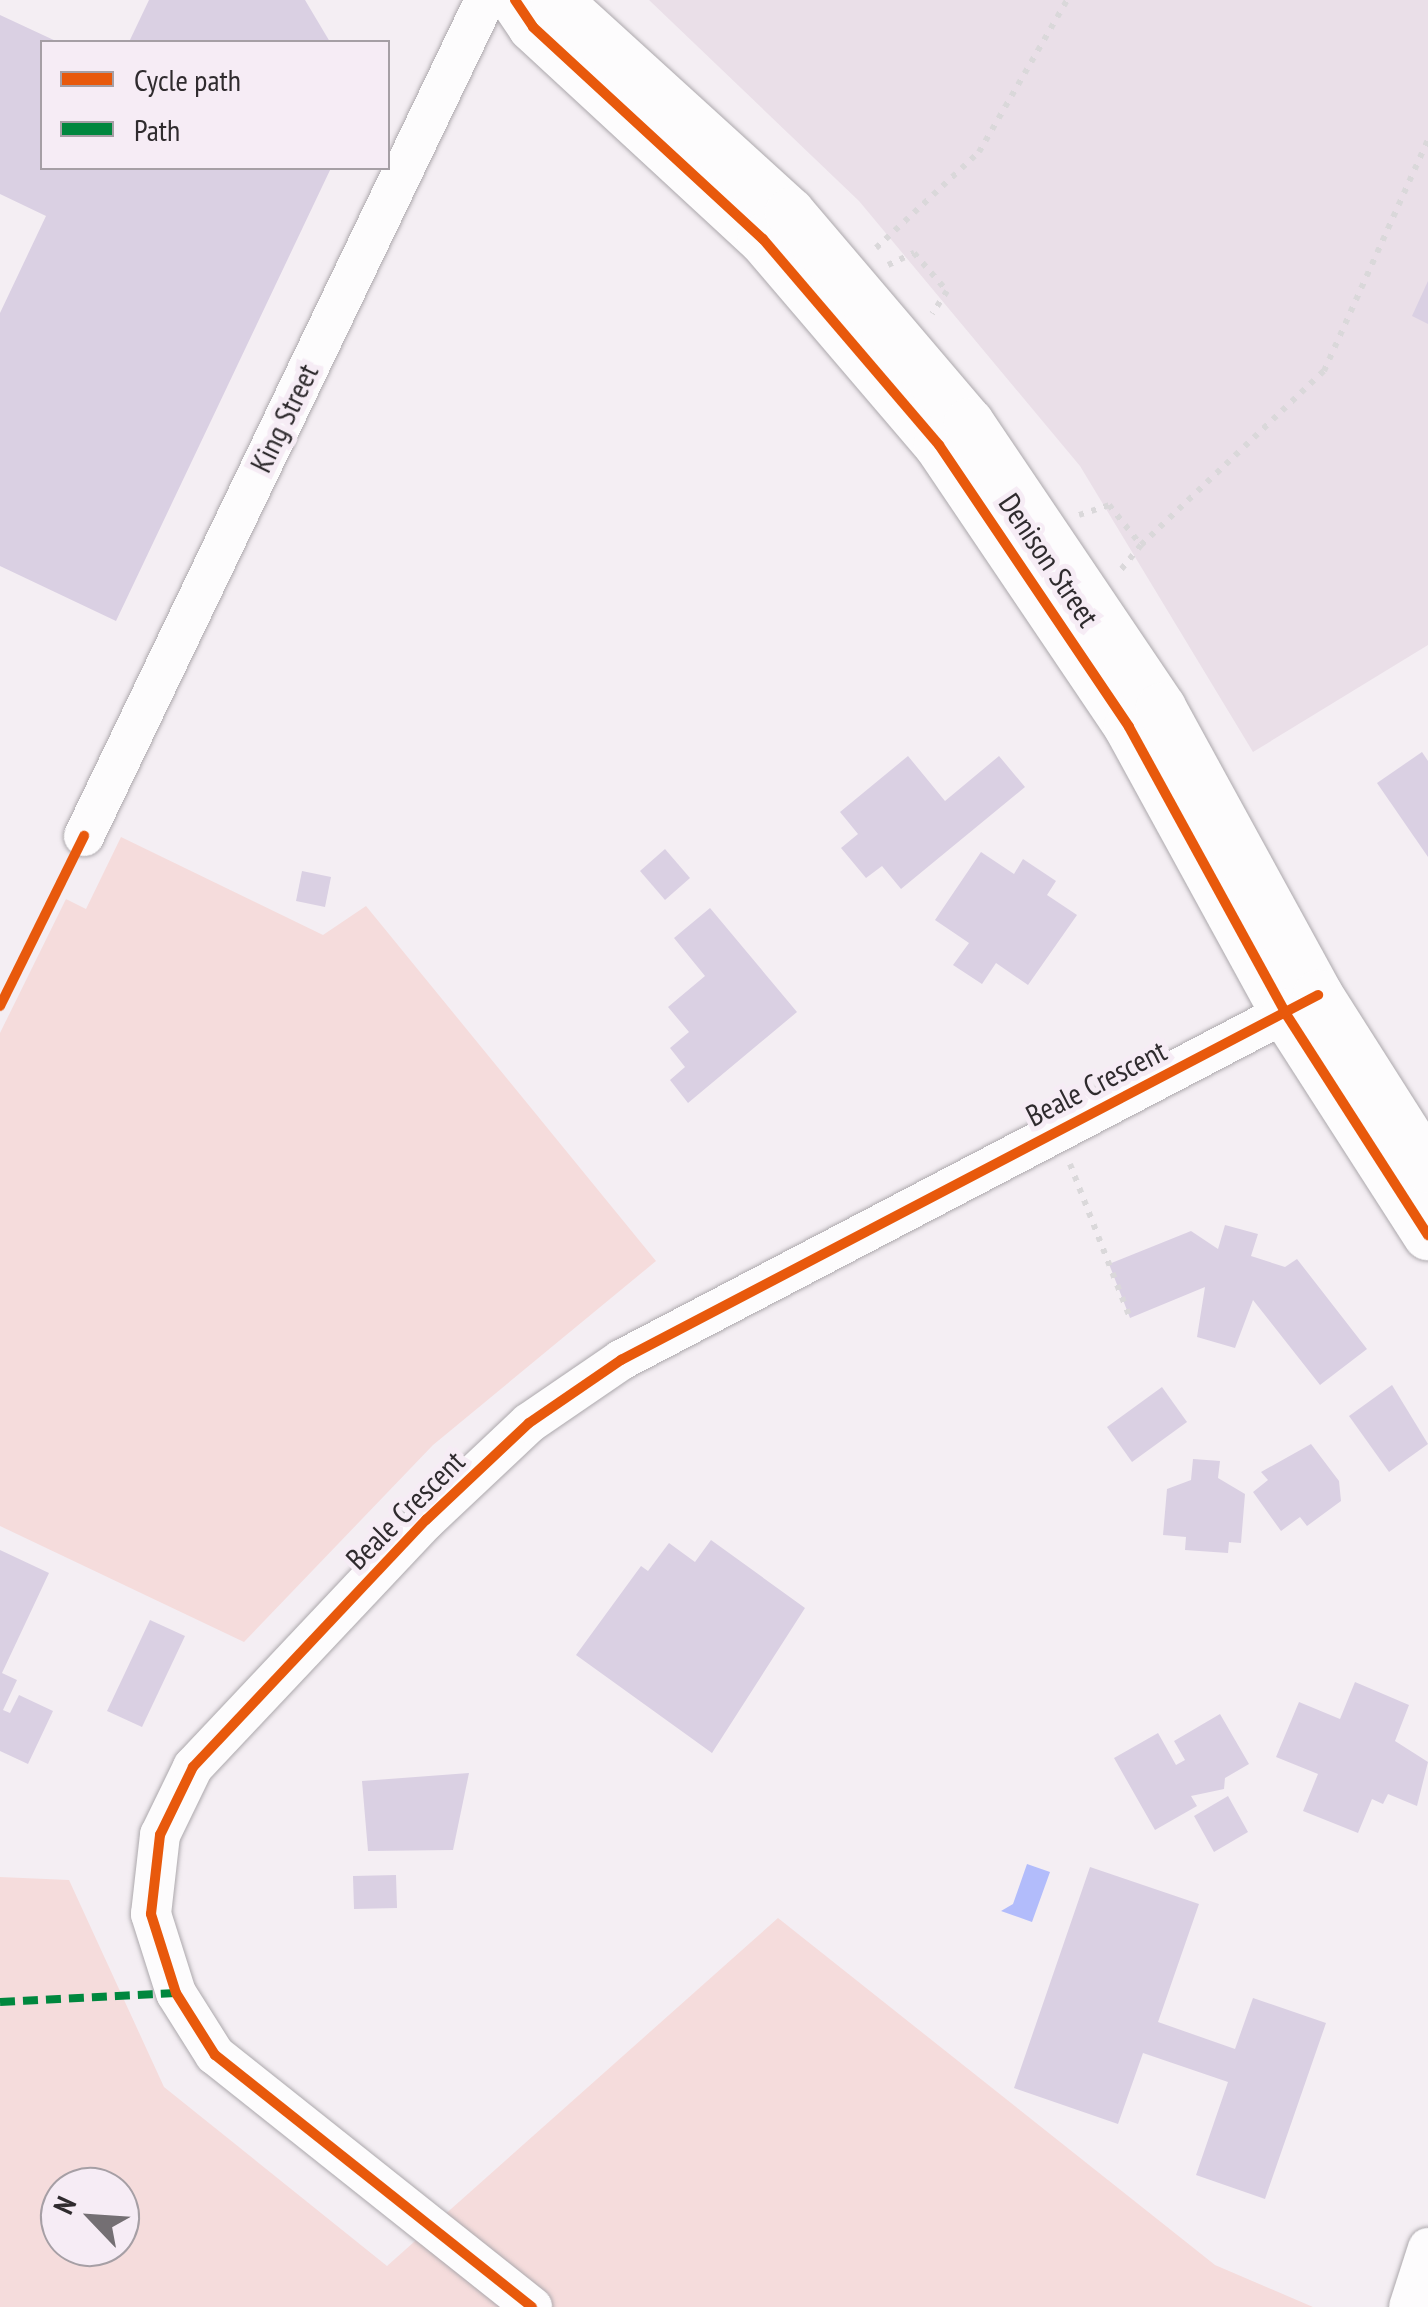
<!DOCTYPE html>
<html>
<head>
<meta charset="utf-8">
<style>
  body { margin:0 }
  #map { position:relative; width:1428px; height:2307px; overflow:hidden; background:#f4eef3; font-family:"PT Sans Narrow",sans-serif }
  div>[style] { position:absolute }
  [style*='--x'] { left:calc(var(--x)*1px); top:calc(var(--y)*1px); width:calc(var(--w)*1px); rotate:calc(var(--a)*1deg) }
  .built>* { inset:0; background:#eadfe8 }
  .green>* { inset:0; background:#f5dcdc }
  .water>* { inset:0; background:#b2bcfb }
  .building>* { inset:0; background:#dad0e3 }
  .path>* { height:6px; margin-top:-3px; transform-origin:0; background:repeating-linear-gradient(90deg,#dad8da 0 5px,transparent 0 13px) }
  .roads { filter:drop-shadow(0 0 2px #aca8ac) drop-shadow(0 0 2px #aca8ac) }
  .minor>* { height:40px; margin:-20px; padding:0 20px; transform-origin:20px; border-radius:20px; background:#fdfcfd }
  .tertiary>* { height:50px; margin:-25px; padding:0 25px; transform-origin:25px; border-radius:25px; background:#fdfcfd }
  .quiet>* { height:8px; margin-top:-4px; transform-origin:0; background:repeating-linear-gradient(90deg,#00873e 0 15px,transparent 0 23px) }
  .cycleway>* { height:10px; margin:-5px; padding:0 5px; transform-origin:5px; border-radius:5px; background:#e8590c }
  span { translate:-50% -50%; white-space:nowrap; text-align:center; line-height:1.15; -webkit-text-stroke:10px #f6ecf5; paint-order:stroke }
  .street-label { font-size:30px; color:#2f2b2e }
  .legend { position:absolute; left:40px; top:40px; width:350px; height:130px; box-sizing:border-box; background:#f6ecf5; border:2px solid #a69fa5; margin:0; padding:12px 18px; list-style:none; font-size:30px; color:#2f2b2e }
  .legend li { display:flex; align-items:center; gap:20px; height:50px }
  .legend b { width:50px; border:2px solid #a69fa5 }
  .north { position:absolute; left:40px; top:2167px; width:100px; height:100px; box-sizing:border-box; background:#f6ecf5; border:2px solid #a69fa5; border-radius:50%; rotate:295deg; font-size:28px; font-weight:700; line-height:40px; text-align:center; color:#2f2b2e }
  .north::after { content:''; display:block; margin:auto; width:35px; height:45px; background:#746f73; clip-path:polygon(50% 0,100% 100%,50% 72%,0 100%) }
</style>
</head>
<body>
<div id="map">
  <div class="built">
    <div style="clip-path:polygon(649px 0,1428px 0,1428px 645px,1253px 752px,1080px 466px,859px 201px)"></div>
  </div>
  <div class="green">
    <div style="clip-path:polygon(121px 837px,323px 935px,366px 906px,656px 1261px,433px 1445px,244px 1642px,0 1526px,0 1033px,66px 899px,86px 909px)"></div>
    <div style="clip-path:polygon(evenodd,0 1877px,69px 1880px,164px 2087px,387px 2266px,778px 1918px,1215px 2265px,1313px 2307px,0 2307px,0 1877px,60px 2187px,120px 2187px,120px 2247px,60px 2247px,60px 2187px)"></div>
  </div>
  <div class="water">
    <div style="clip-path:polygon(1027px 1864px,1050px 1872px,1032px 1922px,1001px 1911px,1013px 1904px)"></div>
  </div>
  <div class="building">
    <div style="clip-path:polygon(149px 0,305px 0,330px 42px,129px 42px)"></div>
    <div style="clip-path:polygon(0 15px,58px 42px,42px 42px,42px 168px,331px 168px,116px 621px,0 566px,0 313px,46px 216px,0 194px)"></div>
    <div style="clip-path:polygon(1428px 281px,1428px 324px,1412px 316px)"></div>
    <div style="clip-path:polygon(1422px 752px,1428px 761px,1428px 857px,1377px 783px)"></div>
    <div style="clip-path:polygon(908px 756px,945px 801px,999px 756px,1025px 787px,901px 889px,882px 866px,866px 878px,841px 848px,858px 834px,840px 812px)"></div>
    <div style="clip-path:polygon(665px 849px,690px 878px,665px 900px,640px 871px)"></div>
    <div style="clip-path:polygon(981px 852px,1014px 874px,1023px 859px,1056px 881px,1047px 895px,1077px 915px,1028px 985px,996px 963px,982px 984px,953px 965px,969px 943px,935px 920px)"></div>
    <div style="clip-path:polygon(302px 871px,331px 877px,325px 907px,296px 901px)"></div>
    <div style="clip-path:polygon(710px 908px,797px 1012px,688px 1103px,670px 1080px,685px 1067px,670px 1048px,689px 1032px,668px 1007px,705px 976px,674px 938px)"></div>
    <div style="clip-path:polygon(1225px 1225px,1258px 1234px,1251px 1256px,1285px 1267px,1297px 1259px,1367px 1349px,1320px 1385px,1253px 1300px,1235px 1348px,1197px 1337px,1205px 1287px,1130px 1318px,1109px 1264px,1191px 1231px,1218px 1249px)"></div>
    <div style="clip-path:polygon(1392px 1385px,1428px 1444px,1389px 1472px,1349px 1416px)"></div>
    <div style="clip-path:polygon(1162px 1387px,1187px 1422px,1132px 1462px,1107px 1427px)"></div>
    <div style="clip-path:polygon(1311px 1444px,1339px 1481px,1341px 1501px,1307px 1526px,1300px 1517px,1281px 1531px,1253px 1492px,1268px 1480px,1261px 1472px)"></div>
    <div style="clip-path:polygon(1193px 1459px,1220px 1461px,1218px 1478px,1245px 1494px,1241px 1543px,1229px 1542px,1228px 1553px,1185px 1550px,1186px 1537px,1163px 1535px,1167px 1489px,1191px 1480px)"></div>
    <div style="clip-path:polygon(711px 1540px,805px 1608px,712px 1753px,576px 1655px,641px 1566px,648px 1571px,669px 1543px,695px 1562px)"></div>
    <div style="clip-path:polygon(0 1550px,49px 1573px,2px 1673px,17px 1680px,3px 1710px,10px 1713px,19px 1695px,53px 1711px,28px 1764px,0 1751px)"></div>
    <div style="clip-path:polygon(150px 1620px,185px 1636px,142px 1727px,107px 1711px)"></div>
    <div style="clip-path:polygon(1355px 1682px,1409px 1705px,1395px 1741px,1428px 1762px,1417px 1806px,1388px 1794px,1383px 1804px,1372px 1799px,1358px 1833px,1303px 1811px,1318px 1774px,1276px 1757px,1299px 1702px,1340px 1719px)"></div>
    <div style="clip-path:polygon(1220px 1714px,1249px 1764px,1225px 1778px,1224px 1789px,1191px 1796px,1197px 1806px,1155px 1830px,1114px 1758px,1158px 1733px,1176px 1765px,1185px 1760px,1174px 1741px)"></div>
    <div style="clip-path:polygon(469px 1773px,453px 1850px,368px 1851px,362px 1781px)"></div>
    <div style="clip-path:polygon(1228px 1796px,1248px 1832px,1214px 1852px,1194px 1816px)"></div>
    <div style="clip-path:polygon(1090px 1867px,1199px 1904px,1158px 2022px,1235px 2049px,1253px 1998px,1326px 2023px,1265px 2199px,1196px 2175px,1228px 2082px,1143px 2053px,1118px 2124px,1014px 2088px)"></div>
    <div style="clip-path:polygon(396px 1875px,397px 1908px,354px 1909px,353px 1876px)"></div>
  </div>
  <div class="path">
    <div style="--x:876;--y:248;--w:141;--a:-43"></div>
    <div style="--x:979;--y:152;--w:176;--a:-59.9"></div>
    <div style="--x:888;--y:265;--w:29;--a:-25"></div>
    <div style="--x:914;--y:253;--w:50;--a:49"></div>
    <div style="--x:947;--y:291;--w:27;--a:123"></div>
    <div style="--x:1079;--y:515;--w:32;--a:-18"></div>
    <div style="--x:1109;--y:505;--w:51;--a:51.3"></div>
    <div style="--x:1141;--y:545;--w:35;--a:129"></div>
    <div style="--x:1141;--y:545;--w:253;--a:-43.6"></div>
    <div style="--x:1324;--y:371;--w:253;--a:-65.8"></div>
    <div style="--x:1070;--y:1164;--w:165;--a:68.7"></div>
  </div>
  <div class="roads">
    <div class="minor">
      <div style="--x:84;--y:836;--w:927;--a:-64.37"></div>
      <div style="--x:532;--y:2307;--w:405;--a:-141.5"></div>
      <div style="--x:215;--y:2055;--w:73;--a:-122.2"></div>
      <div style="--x:176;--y:1993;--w:83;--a:-107.6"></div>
      <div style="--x:151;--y:1914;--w:80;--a:-83.5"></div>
      <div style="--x:160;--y:1835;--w:76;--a:-64.1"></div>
      <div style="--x:193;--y:1767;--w:340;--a:-46.7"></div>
      <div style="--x:426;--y:1520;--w:141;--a:-43.3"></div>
      <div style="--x:529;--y:1423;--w:112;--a:-34.4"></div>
      <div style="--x:621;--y:1360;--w:777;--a:-27.59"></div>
      <div style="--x:1409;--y:2307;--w:62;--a:-72.1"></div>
    </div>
    <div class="tertiary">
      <div style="--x:515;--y:0;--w:32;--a:56"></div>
      <div style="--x:533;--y:27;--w:313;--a:42.7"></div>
      <div style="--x:763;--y:239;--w:271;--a:49.5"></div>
      <div style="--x:939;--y:445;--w:340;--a:56"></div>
      <div style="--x:1129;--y:727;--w:327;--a:61.3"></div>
      <div style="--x:1286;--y:1014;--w:263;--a:57.3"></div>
      <div style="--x:556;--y:0;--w:316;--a:42.3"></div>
      <div style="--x:790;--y:213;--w:276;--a:49.6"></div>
      <div style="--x:969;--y:423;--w:344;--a:56"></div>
      <div style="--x:1161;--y:708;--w:327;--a:61.3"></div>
      <div style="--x:1318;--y:995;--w:205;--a:57.6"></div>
    </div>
  </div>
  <div class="quiet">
    <div style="--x:0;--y:2002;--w:176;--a:-2.9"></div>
  </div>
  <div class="cycleway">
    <div style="--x:515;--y:0;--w:32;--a:56"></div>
    <div style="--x:533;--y:27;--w:313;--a:42.7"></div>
    <div style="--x:763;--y:239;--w:271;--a:49.5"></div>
    <div style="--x:939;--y:445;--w:340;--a:56"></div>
    <div style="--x:1129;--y:727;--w:327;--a:61.3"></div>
    <div style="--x:1286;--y:1014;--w:263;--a:57.3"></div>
    <div style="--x:0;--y:1006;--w:190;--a:-63.7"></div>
    <div style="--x:532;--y:2307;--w:405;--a:-141.5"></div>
    <div style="--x:215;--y:2055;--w:73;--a:-122.2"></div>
    <div style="--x:176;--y:1993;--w:83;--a:-107.6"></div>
    <div style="--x:151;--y:1914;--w:80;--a:-83.5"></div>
    <div style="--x:160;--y:1835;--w:76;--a:-64.1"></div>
    <div style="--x:193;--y:1767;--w:340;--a:-46.7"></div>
    <div style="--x:426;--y:1520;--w:141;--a:-43.3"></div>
    <div style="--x:529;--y:1423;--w:112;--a:-34.4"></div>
    <div style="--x:621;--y:1360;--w:787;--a:-27.64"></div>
  </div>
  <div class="street-label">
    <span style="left:284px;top:418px;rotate:-64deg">King Street</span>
    <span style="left:1049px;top:560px;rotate:56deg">Denison Street</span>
    <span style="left:1096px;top:1083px;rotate:-27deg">Beale Crescent</span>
    <span style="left:405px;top:1510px;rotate:-45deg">Beale Crescent</span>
  </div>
  <ul class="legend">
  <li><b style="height:12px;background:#e8590c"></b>Cycle path</li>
  <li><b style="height:12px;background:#00873e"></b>Path</li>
  </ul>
  <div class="north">N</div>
</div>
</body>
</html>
